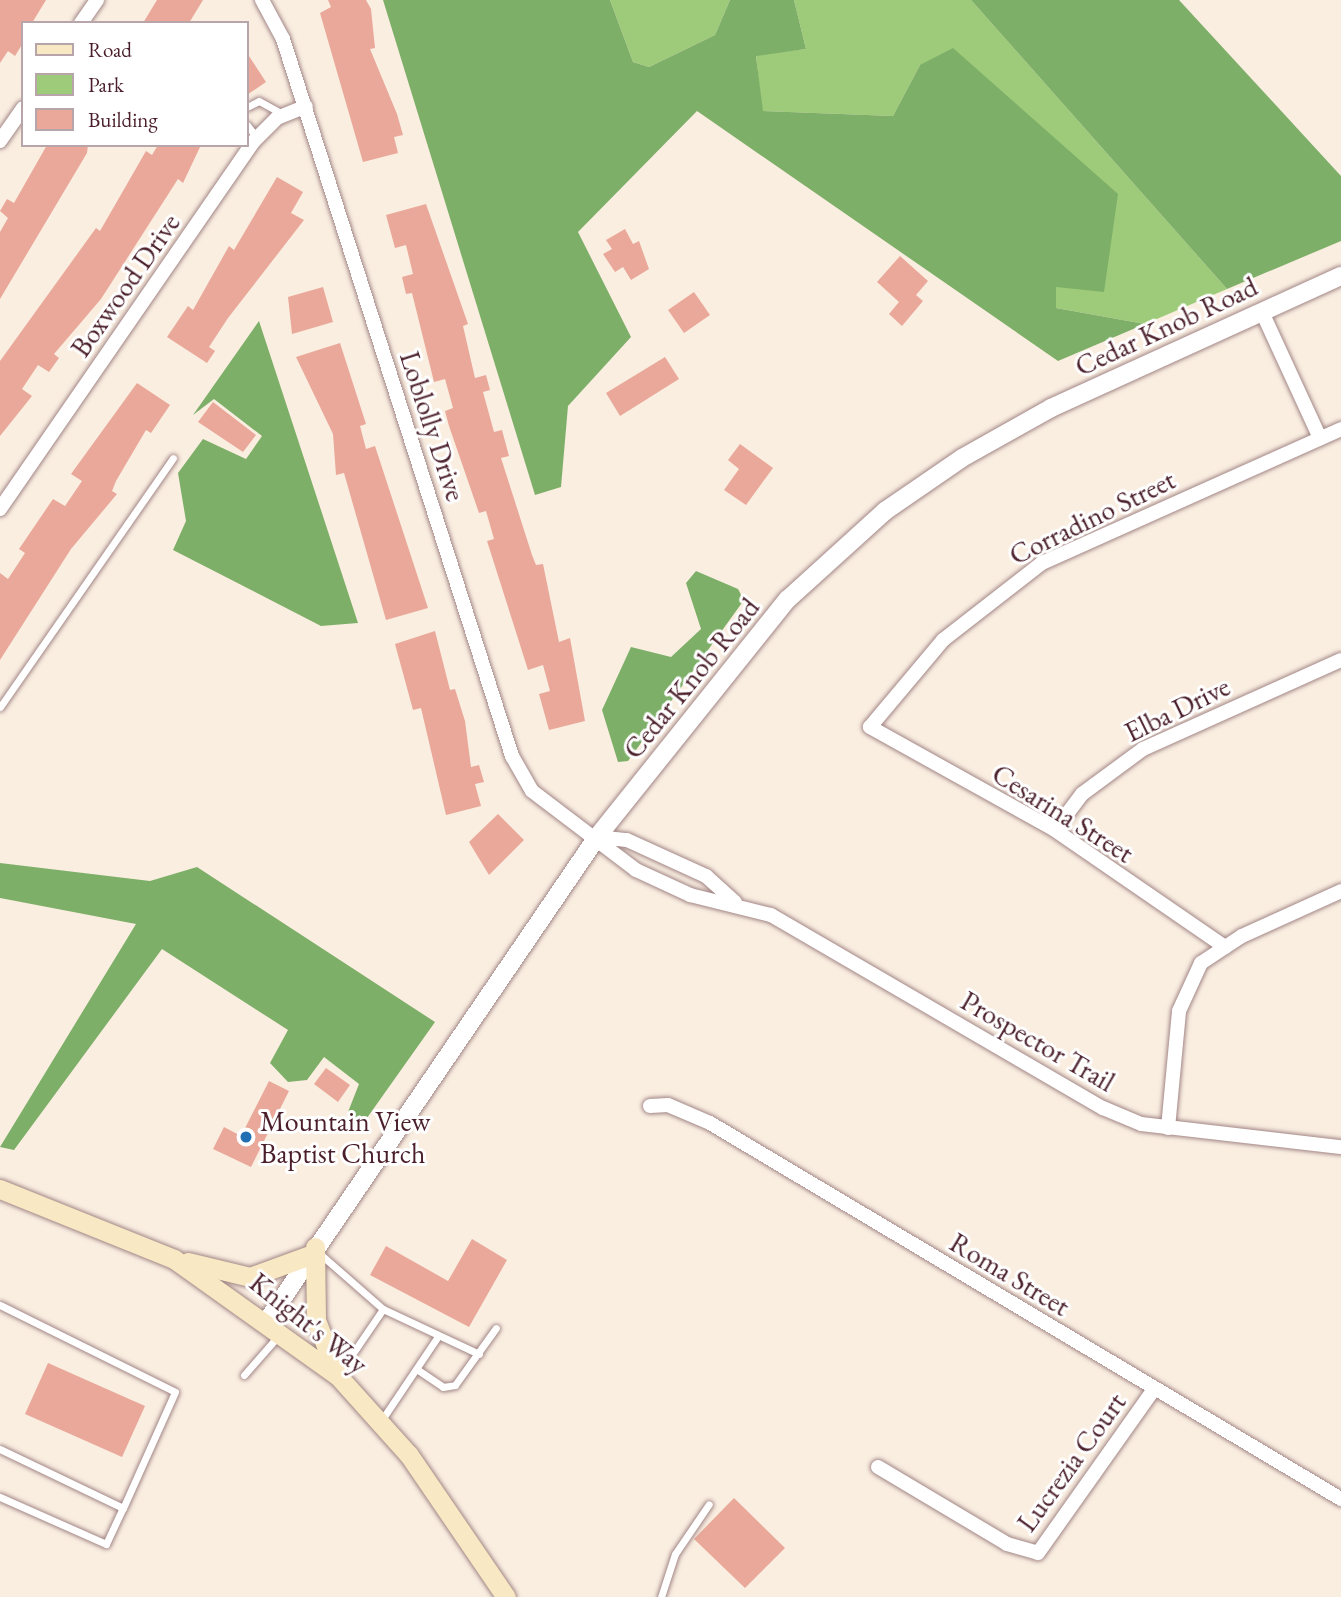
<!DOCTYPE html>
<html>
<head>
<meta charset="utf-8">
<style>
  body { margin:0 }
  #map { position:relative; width:1341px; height:1597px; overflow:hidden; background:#faeee1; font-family:"EB Garamond",serif }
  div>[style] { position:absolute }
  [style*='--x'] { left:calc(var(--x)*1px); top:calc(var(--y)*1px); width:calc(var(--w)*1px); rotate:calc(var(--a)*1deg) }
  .green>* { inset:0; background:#9dcb79 }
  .forest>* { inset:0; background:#7eaf69 }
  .building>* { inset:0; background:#e9a899 }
  .roads { filter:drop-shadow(0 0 2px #a28686) drop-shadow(0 0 2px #a28686) }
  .service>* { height:7px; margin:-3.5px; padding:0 3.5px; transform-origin:3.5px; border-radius:3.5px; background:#fff }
  .minor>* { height:14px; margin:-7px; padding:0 7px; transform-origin:7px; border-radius:7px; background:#fff }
  .tertiary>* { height:18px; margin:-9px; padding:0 9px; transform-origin:9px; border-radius:9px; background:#fff }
  .secondary>* { height:19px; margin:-9.5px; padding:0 9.5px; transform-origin:9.5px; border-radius:9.5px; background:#f8e8c3 }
  .dots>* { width:19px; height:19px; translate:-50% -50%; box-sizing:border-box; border:4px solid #fff; border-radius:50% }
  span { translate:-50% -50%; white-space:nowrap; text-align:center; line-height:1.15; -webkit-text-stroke:6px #fff; paint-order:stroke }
  .street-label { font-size:28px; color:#4a1f2b }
  .poi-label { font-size:28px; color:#4a1f2b }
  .left { translate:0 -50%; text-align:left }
  .legend { position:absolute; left:21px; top:21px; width:228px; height:126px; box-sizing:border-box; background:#fff; border:2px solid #b7a5aa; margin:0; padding:9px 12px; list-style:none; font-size:21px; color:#4a1f2b }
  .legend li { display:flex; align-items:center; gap:14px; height:35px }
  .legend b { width:35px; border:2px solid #b7a5aa }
</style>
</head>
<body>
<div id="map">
  <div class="green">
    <div style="clip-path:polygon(610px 0,730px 0,715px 35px,649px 67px,633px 62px)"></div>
    <div style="clip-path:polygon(794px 0,971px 0,1227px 289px,1145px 324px,1056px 308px,1056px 287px,920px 65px,893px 116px,762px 111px,756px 55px,806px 49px)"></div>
  </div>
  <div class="forest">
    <div style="clip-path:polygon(383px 0,610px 0,633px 62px,649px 67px,715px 35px,730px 0,794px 0,806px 49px,756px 56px,763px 111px,893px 116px,920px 65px,953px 48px,1118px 194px,1104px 292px,1056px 287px,1056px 308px,1145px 324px,1058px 361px,697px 111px,578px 232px,631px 337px,568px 406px,561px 487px,535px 495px)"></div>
    <div style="clip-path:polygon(971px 0,1179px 0,1341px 176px,1341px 241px,1227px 289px)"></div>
    <div style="clip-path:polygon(259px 321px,358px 623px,321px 626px,173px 550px,186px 521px,178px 473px,203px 439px,246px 459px,262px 436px,214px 399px,193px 415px)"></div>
    <div style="clip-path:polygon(696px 571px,738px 589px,744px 600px,628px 761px,618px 762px,602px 710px,631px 647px,671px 657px,701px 629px,686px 583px)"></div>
    <div style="clip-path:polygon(0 863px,150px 881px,197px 867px,435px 1022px,362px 1125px,348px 1112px,359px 1084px,324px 1057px,307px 1080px,288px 1082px,270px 1063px,288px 1030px,162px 949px,14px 1150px,0 1147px,136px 924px,0 898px)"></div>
  </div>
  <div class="building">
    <div style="clip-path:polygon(0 0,46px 0,32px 23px,23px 23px,23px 43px,15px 56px,8px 51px,0 63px)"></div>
    <div style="clip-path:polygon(157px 0,203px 0,189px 23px,143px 23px)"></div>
    <div style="clip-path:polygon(328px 0,366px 0,371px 9px,375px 48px,370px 49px,397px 114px,403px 135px,394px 137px,398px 153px,363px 162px,320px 13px,331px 7px)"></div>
    <div style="clip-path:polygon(247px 53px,266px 82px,247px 95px)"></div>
    <div style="clip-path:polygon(47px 145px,88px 145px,87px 153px,0 299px,0 232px,8px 218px,0 211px,7px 199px,14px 203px)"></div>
    <div style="clip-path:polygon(158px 145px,201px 145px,183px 183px,178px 179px,101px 299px,54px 354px,59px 358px,49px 372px,38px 365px,22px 389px,32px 396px,0 436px,0 361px,96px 228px,100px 231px,146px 151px,152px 155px)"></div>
    <div style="clip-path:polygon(277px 177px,303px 192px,291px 213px,304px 220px,228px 318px,209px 347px,215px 351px,207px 363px,167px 337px,188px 306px,193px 310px,229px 246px,234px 250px)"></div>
    <div style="clip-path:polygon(426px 204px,468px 324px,463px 326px,475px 378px,486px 375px,490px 390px,483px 392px,494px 432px,502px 430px,509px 456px,501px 458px,532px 555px,536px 565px,543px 564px,559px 642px,570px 638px,585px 721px,549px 730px,539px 694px,550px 691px,543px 665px,528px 670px,487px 541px,494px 539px,486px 511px,479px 513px,449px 426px,445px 411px,453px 408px,445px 379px,434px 382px,412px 293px,406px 294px,402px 277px,413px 274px,406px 245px,395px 248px,386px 215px)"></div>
    <div style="clip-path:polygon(625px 229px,633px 244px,639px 241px,649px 269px,631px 280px,623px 267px,615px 272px,603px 254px,612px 249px,606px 240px)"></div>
    <div style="clip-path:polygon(900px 256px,928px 281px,916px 295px,923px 301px,902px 326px,889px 314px,899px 302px,877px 282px)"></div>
    <div style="clip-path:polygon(323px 287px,333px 322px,292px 334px,288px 297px)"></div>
    <div style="clip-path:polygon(694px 292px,710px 315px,684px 333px,668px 310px)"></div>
    <div style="clip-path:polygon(340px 343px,366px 424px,360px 426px,366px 449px,375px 446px,428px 608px,386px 620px,344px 473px,336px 475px,333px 434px,296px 357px)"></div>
    <div style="clip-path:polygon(665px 357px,679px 379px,620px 416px,606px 393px)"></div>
    <div style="clip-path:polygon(137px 383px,170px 405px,151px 433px,146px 430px,116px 481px,112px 491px,117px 494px,71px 549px,0 660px,0 573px,8px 579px,25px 553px,19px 549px,53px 499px,65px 506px,82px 481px,71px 474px)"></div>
    <div style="clip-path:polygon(213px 402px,256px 435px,243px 452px,198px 422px)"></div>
    <div style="clip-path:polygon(740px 444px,773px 468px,746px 505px,724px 490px,739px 469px,728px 460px)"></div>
    <div style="clip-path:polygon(435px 631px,450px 690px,455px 689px,465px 721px,471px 767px,479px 765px,484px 782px,475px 784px,481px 806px,446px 815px,421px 708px,413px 710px,395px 644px)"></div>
    <div style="clip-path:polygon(498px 814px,524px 840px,489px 875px,469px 842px)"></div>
    <div style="clip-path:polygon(326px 1068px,350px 1085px,338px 1102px,314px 1084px)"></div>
    <div style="clip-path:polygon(269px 1081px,289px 1091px,251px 1167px,213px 1149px,224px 1127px,241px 1136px)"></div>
    <div style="clip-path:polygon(472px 1239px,507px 1260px,469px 1327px,370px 1275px,386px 1246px,448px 1281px)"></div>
    <div style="clip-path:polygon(48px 1363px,145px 1406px,122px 1457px,25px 1414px)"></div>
    <div style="clip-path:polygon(734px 1498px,785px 1548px,745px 1588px,694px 1539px)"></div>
  </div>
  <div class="roads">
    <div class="service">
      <div style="--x:247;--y:107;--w:13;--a:-27"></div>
      <div style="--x:259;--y:101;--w:29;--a:29"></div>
      <div style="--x:247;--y:125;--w:16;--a:52"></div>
      <div style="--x:0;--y:707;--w:303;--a:-55.2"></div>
      <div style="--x:320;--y:1254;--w:84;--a:41.1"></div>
      <div style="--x:0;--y:1305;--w:195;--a:26.4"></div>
      <div style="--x:175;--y:1392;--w:127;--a:114.1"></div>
      <div style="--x:123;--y:1508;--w:136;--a:-154.4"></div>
      <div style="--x:418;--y:1370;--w:30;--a:34"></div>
      <div style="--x:443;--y:1387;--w:12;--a:-9"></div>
      <div style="--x:455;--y:1385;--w:70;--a:-54.3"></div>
      <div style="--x:340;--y:1372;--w:76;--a:-55.7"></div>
      <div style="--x:383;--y:1309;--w:106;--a:25.1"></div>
      <div style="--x:244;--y:1375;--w:53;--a:-48.8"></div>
      <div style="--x:381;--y:1421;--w:99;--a:-56.1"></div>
      <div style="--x:0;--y:1497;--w:116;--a:23.9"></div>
      <div style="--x:106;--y:1544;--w:40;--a:-65"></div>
      <div style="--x:661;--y:1597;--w:45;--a:-72"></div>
      <div style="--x:675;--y:1554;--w:60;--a:-55.8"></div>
    </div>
    <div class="minor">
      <div style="--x:262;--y:0;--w:44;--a:61.7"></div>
      <div style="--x:283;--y:39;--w:753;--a:72.29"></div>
      <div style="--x:512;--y:756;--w:40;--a:60.3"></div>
      <div style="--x:532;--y:791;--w:131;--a:37.2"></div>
      <div style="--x:636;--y:870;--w:60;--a:24.8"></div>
      <div style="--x:690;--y:895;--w:83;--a:13.9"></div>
      <div style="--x:771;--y:915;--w:384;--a:30.2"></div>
      <div style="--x:1103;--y:1108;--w:41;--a:22.8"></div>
      <div style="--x:1141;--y:1124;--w:201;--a:6.6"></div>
      <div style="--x:81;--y:23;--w:28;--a:-55"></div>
      <div style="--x:0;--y:141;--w:40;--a:-55.1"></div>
      <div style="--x:1262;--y:312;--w:139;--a:65.3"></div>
      <div style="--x:0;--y:509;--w:446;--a:-55.4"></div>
      <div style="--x:253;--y:142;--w:34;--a:-45"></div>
      <div style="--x:277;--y:118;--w:31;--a:-22"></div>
      <div style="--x:1055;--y:830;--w:45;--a:-53.1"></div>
      <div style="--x:1082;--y:794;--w:76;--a:-36.4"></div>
      <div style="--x:1143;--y:749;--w:217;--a:-24.2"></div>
      <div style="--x:597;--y:837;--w:30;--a:6"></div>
      <div style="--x:627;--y:840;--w:87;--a:24.5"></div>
      <div style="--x:706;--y:876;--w:39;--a:42"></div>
      <div style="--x:1225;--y:947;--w:206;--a:-145.5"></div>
      <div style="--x:1055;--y:830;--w:212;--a:-150.9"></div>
      <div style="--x:870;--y:727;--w:114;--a:-50"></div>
      <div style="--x:943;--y:640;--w:125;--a:-37.9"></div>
      <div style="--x:1042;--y:563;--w:328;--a:-24.1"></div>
      <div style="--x:650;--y:1106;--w:18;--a:-3"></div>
      <div style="--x:668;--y:1105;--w:46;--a:23.2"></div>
      <div style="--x:710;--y:1123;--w:735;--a:30.79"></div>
      <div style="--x:1168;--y:1128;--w:118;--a:-84.6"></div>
      <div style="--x:1179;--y:1011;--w:53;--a:-65.4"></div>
      <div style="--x:1201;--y:963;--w:49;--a:-33.4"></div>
      <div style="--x:1242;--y:936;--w:109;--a:-24.4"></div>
      <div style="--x:878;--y:1467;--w:150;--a:30.8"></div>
      <div style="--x:1007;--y:1544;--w:32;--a:16"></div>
      <div style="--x:1038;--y:1553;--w:201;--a:-54.7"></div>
    </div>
    <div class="tertiary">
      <div style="--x:267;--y:1321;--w:586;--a:-55.71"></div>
      <div style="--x:597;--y:837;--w:305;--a:-51.3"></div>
      <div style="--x:788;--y:599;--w:131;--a:-42.2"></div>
      <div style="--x:885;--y:511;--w:93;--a:-34.5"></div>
      <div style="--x:962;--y:458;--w:102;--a:-29.3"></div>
      <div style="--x:1051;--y:408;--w:319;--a:-24.5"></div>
    </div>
    <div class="secondary">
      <div style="--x:0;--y:1189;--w:188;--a:21.9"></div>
      <div style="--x:174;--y:1259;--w:201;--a:35.5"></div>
      <div style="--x:338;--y:1376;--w:106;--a:48.1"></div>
      <div style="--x:409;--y:1455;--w:172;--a:55.7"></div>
      <div style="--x:315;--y:1247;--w:73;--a:89.2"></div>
      <div style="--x:316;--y:1320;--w:59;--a:69.1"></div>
      <div style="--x:188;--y:1262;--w:64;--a:13.6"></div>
      <div style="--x:250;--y:1277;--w:64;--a:-20.1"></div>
    </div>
  </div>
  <div class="dots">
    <div style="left:246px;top:1137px;background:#1f6fb2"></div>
  </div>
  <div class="street-label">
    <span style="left:125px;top:285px;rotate:-55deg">Boxwood Drive</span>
    <span style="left:1166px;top:326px;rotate:-25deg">Cedar Knob Road</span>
    <span style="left:433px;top:426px;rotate:72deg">Loblolly Drive</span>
    <span style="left:1092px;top:517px;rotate:-26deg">Corradino Street</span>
    <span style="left:691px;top:678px;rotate:-51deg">Cedar Knob Road</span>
    <span style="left:1177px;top:709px;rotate:-26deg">Elba Drive</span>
    <span style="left:1063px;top:813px;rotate:32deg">Cesarina Street</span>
    <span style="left:1038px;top:1041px;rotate:30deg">Prospector Trail</span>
    <span style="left:1010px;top:1274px;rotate:31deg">Roma Street</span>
    <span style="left:309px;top:1323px;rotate:39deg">Knight's Way</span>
    <span style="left:1071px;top:1462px;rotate:-54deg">Lucrezia Court</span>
  </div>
  <div class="poi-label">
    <span class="left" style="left:260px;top:1137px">Mountain View<br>Baptist Church</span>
  </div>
  <ul class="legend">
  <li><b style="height:9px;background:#f8e8c3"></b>Road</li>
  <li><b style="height:19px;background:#9dcb79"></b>Park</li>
  <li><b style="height:19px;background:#e9a899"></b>Building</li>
  </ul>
</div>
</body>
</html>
